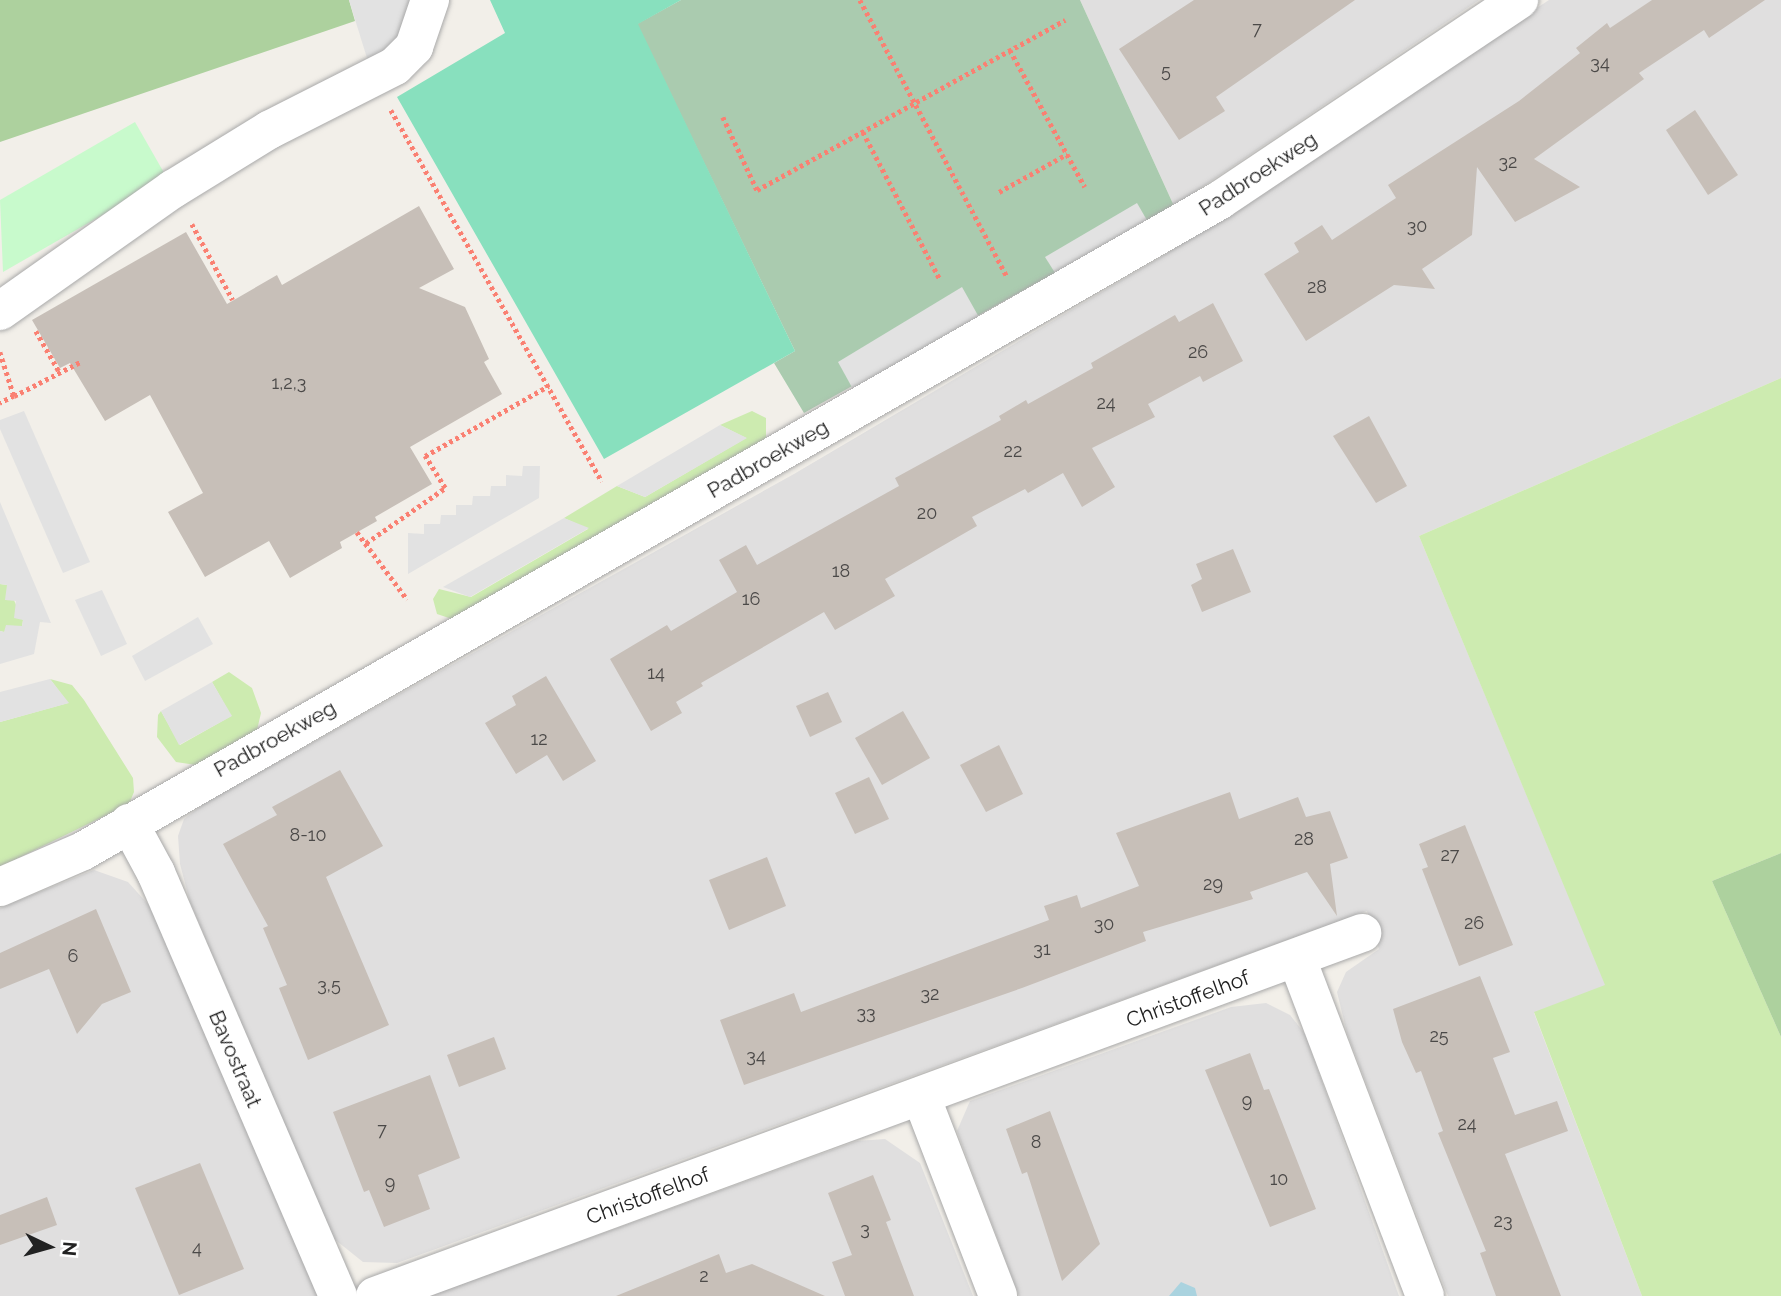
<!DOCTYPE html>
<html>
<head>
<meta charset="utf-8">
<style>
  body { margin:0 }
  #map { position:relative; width:1781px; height:1296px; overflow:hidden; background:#f2efe9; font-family:Raleway,sans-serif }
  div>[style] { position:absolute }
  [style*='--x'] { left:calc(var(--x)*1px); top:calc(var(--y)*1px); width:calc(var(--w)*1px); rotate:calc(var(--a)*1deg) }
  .residential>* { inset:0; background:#e0dfdf }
  .grass>* { inset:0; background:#cdebb0 }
  .forest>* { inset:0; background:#add19e }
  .cemetery>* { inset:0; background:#aacbaf }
  .park>* { inset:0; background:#c8facc }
  .pitch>* { inset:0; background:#88e0be }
  .parking>* { inset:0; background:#e2e2e2 }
  .water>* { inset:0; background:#aad3df }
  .building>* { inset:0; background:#c7bfb8 }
  .path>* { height:4.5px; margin-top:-2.25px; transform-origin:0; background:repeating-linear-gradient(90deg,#fa8072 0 3.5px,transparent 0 7px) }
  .roads { filter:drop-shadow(0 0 2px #a9a9a9) drop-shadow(0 0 2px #a9a9a9) }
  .minor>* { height:38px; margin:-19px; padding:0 19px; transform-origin:19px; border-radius:19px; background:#fff }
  span { translate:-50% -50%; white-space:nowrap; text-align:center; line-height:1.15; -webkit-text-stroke:5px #fff; paint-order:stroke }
  .number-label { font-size:18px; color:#4b4948 }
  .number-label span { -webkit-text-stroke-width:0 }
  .street-label { font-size:21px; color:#222 }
  .north { position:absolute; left:14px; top:1212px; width:70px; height:70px; -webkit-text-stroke:5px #fff; paint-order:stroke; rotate:95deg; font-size:19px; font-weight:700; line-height:28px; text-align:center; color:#222 }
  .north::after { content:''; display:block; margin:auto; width:24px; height:32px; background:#222; clip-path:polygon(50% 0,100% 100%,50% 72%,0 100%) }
</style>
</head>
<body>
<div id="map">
  <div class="residential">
    <div style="clip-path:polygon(1080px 0,1479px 0,1174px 206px)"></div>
    <div style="clip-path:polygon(1549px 0,1781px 0,1781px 378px,1419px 536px,1606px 986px,1534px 1013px,1642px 1296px,1448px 1296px,1347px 1033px,1337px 992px,1346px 972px,1379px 949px,1367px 911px,397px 1263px,363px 1262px,333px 1238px,190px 902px,180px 864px,178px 836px,184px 819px,208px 801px,794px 474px,1163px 256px)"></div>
    <div style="clip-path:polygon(94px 870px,128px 882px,156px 913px,320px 1296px,0 1296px,0 908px)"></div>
    <div style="clip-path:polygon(1266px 1003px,1290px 1015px,1305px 1034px,1399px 1296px,1019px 1296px,957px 1131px,970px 1101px,1231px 1007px)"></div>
    <div style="clip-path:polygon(885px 1139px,920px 1163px,973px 1296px,429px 1296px,857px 1141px)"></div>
  </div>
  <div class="grass">
    <div style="clip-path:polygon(1781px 378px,1781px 853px,1712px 881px,1781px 1037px,1781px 1296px,1642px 1296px,1534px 1012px,1605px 985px,1419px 536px)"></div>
    <div style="clip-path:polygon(752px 411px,766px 418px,766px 438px,452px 619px,437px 614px,433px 599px,439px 589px,471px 597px,588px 529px,564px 518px,617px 486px,645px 497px,746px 438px,720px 425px)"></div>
    <div style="clip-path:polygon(0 584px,7px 585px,23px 620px,22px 626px,4px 632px,0 631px)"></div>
    <div style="clip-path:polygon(229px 672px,252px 688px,261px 713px,257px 730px,196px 765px,176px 762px,157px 737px,158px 715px,161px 711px,180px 745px,231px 716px,212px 682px)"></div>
    <div style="clip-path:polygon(50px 679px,72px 685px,84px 700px,133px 778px,134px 792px,129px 804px,0 867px,0 722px,68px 703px)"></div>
  </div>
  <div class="forest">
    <div style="clip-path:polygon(0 0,349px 0,355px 21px,0 142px)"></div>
    <div style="clip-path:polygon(1781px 853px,1781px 1037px,1712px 881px)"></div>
  </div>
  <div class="cemetery">
    <div style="clip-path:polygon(681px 0,1080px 0,1174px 206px,804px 413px,774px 363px,795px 351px,637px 24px)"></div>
  </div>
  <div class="park">
    <div style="clip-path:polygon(135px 122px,167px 178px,3px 272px,0 200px)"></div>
  </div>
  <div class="pitch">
    <div style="clip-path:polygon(490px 0,681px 0,638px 24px,795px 351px,604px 459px,397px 97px,505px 33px)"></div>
  </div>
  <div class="parking">
    <div style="clip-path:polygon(349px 0,425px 0,418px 26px,371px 71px)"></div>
    <div style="clip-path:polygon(1137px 203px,1148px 222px,1057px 276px,1045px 257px)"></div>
    <div style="clip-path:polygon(962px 287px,980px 319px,854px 391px,838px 362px)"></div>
    <div style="clip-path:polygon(24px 411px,90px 562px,63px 573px,0 429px,0 420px)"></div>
    <div style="clip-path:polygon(720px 425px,747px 438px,645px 497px,617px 486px)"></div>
    <div style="clip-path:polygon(523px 466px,540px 466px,539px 498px,408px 574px,408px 533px,424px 534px,424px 524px,440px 524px,441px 515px,456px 515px,456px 505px,472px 505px,473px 496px,490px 496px,491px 486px,506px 486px,506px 475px,522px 476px)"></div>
    <div style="clip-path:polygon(0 502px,51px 623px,40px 622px,34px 654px,0 664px,0 631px,4px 632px,6px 625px,22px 626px,23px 620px,14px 618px,16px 601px,5px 600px,7px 585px,0 584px)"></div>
    <div style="clip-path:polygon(564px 518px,589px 528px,470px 597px,443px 587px)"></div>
    <div style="clip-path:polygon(102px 590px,127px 644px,101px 656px,75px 600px)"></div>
    <div style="clip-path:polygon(198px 617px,213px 644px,145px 681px,132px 656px)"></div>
    <div style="clip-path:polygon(50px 679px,69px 703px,0 722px,0 692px)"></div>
    <div style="clip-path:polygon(212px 682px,232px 716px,179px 745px,161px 711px)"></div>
  </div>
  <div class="water">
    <div style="clip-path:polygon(1181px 1282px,1195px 1288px,1197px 1296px,1169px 1296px)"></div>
  </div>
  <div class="building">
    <div style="clip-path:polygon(1194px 0,1355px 0,1216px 97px,1225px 111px,1179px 140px,1119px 49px)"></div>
    <div style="clip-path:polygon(1652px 0,1765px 0,1709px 38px,1704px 30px,1639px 73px,1644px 79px,1534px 159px,1580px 187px,1515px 222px,1477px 167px,1472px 235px,1422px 269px,1435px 289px,1394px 285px,1306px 341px,1264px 274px,1299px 252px,1294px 243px,1322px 225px,1332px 240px,1396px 198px,1388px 185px,1519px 101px,1580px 53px,1576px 48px,1607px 23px,1610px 28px)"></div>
    <div style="clip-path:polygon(1695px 110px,1738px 175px,1708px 195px,1666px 130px)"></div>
    <div style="clip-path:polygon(419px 206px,454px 269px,419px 288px,465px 307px,489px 359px,484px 362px,502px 394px,410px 447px,432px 484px,375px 517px,377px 521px,340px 542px,342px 548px,290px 578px,269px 541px,205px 577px,168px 512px,203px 493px,150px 395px,105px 421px,70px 363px,60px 368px,32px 320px,186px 232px,227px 304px,277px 275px,282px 285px)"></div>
    <div style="clip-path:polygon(1213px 303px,1243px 361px,1203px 382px,1200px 376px,1148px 404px,1155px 417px,1092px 448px,1115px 487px,1082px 507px,1063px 473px,1028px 493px,1025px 489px,972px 517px,977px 526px,885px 579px,895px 596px,835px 630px,824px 612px,701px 683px,703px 686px,676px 702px,682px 713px,651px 731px,610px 659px,667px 625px,671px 631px,737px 592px,719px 560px,746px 545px,757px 565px,899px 486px,895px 478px,1001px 420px,999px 416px,1026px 400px,1028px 404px,1093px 368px,1091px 363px,1175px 315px,1179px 322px)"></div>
    <div style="clip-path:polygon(1369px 416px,1407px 486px,1376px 503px,1333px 436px)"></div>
    <div style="clip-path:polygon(1233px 549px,1251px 592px,1202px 612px,1191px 585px,1202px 579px,1196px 564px)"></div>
    <div style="clip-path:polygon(546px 676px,596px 761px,563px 781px,547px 755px,516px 774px,485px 723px,516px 705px,512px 696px)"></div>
    <div style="clip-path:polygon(828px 692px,842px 722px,810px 737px,796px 706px)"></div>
    <div style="clip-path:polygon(903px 711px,930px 758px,882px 785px,855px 738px)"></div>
    <div style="clip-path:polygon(999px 745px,1023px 794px,986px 812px,960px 765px)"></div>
    <div style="clip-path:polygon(340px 770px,383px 846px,326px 877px,389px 1025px,308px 1060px,279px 988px,287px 985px,263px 928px,268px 926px,223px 844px,277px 815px,272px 807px)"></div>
    <div style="clip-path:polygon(869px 777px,889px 819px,855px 834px,835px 793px)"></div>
    <div style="clip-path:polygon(1230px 792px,1239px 819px,1298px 797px,1306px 817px,1330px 811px,1348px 858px,1330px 864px,1337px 916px,1307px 872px,1250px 892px,1253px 899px,1143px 932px,1146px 941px,1022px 988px,744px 1085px,720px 1020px,794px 993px,801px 1012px,1049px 920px,1044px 906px,1077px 895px,1081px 908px,1139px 886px,1116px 833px)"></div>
    <div style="clip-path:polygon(1465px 825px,1513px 945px,1459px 966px,1422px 869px,1428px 867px,1419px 844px)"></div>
    <div style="clip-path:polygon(767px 857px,786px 906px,729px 930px,709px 880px)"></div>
    <div style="clip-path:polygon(96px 909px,131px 992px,102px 1004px,77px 1034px,49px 969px,0 989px,0 953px)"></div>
    <div style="clip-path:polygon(1480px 976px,1510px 1052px,1493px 1058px,1515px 1115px,1557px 1101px,1568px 1131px,1505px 1154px,1561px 1296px,1496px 1296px,1480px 1253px,1486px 1251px,1438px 1133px,1443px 1131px,1421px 1071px,1416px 1073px,1402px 1042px,1393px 1009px)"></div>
    <div style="clip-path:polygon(494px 1037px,506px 1069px,459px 1087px,447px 1055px)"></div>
    <div style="clip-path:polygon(1250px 1053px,1264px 1090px,1269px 1089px,1316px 1209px,1270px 1227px,1205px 1070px)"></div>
    <div style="clip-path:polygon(430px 1075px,460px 1158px,418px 1175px,430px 1209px,384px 1227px,369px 1190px,364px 1192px,333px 1112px)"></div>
    <div style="clip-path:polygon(1050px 1111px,1100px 1244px,1062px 1281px,1027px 1172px,1022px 1174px,1006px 1129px)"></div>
    <div style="clip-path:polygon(200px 1163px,244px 1269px,179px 1295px,135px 1188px)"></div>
    <div style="clip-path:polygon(873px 1175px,891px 1220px,886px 1222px,914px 1296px,845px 1296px,832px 1262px,852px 1255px,828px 1193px)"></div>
    <div style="clip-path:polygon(47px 1197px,57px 1225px,0 1245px,0 1215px)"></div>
    <div style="clip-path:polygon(719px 1254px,726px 1273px,752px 1264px,825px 1296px,616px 1296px)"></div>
  </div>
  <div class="path">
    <div style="--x:860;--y:0;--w:314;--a:62"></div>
    <div style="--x:1010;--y:50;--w:156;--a:61.3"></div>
    <div style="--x:391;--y:110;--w:427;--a:60.4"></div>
    <div style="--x:723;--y:117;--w:81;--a:65"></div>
    <div style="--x:757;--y:190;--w:352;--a:-28.9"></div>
    <div style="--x:863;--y:132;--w:166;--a:62.4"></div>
    <div style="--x:999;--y:192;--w:78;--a:-29.2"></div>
    <div style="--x:192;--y:224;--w:86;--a:61.7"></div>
    <div style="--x:36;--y:331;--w:48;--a:60.3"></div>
    <div style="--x:0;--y:352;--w:46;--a:72.3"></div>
    <div style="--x:14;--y:396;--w:16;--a:153"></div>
    <div style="--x:14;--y:396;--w:76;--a:-27.2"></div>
    <div style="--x:357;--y:532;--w:84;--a:53.3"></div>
    <div style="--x:366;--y:543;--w:96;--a:-34.8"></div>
    <div style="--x:445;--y:488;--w:38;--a:-122"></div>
    <div style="--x:425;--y:456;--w:142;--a:-29.6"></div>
  </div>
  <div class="roads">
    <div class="minor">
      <div style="--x:0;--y:311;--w:212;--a:-35.2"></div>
      <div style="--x:173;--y:189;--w:113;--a:-31.6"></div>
      <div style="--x:269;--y:130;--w:141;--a:-26.9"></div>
      <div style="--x:395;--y:66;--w:27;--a:-45"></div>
      <div style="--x:414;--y:47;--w:50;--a:-71.2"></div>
      <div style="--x:129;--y:823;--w:57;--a:61.6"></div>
      <div style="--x:156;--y:873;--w:460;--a:66.7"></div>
      <div style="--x:0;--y:887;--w:90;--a:-23.4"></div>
      <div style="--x:83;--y:851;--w:1310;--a:-29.79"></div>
      <div style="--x:1220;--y:200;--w:360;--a:-33.8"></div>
      <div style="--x:1297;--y:959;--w:360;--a:69.2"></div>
      <div style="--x:921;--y:1096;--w:214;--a:68.9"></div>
      <div style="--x:375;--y:1296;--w:1052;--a:-20.19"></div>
    </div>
  </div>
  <div class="number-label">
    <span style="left:1257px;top:29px">7</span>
    <span style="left:1600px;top:63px">34</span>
    <span style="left:1166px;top:71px">5</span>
    <span style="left:1508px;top:162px">32</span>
    <span style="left:1417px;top:226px">30</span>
    <span style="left:1317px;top:287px">28</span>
    <span style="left:1198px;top:352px">26</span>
    <span style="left:289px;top:383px">1,2,3</span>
    <span style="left:1106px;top:403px">24</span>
    <span style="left:1013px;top:451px">22</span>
    <span style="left:927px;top:513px">20</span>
    <span style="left:841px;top:571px">18</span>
    <span style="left:751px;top:599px">16</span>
    <span style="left:656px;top:673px">14</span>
    <span style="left:539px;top:739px">12</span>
    <span style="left:308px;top:835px">8-10</span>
    <span style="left:1304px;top:839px">28</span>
    <span style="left:1450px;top:855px">27</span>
    <span style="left:1213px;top:884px">29</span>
    <span style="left:1474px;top:923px">26</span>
    <span style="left:1104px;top:924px">30</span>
    <span style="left:1042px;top:949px">31</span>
    <span style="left:73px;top:956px">6</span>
    <span style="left:329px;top:985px">3,5</span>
    <span style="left:930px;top:994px">32</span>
    <span style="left:866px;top:1013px">33</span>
    <span style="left:1439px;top:1036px">25</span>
    <span style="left:756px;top:1056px">34</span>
    <span style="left:1247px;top:1101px">9</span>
    <span style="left:1467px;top:1124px">24</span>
    <span style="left:382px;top:1130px">7</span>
    <span style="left:1036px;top:1142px">8</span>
    <span style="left:1279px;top:1179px">10</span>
    <span style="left:390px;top:1183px">9</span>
    <span style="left:1503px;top:1221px">23</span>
    <span style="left:865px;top:1229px">3</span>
    <span style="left:197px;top:1248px">4</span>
    <span style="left:704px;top:1276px">2</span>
  </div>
  <div class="street-label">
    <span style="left:1258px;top:174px;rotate:-33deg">Padbroekweg</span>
    <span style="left:768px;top:459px;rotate:-30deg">Padbroekweg</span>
    <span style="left:275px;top:739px;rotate:-29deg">Padbroekweg</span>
    <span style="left:1188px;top:999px;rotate:-20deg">Christoffelhof</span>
    <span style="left:235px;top:1059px;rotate:67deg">Bavostraat</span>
    <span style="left:648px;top:1196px;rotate:-20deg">Christoffelhof</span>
  </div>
  <div class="north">N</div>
</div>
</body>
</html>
